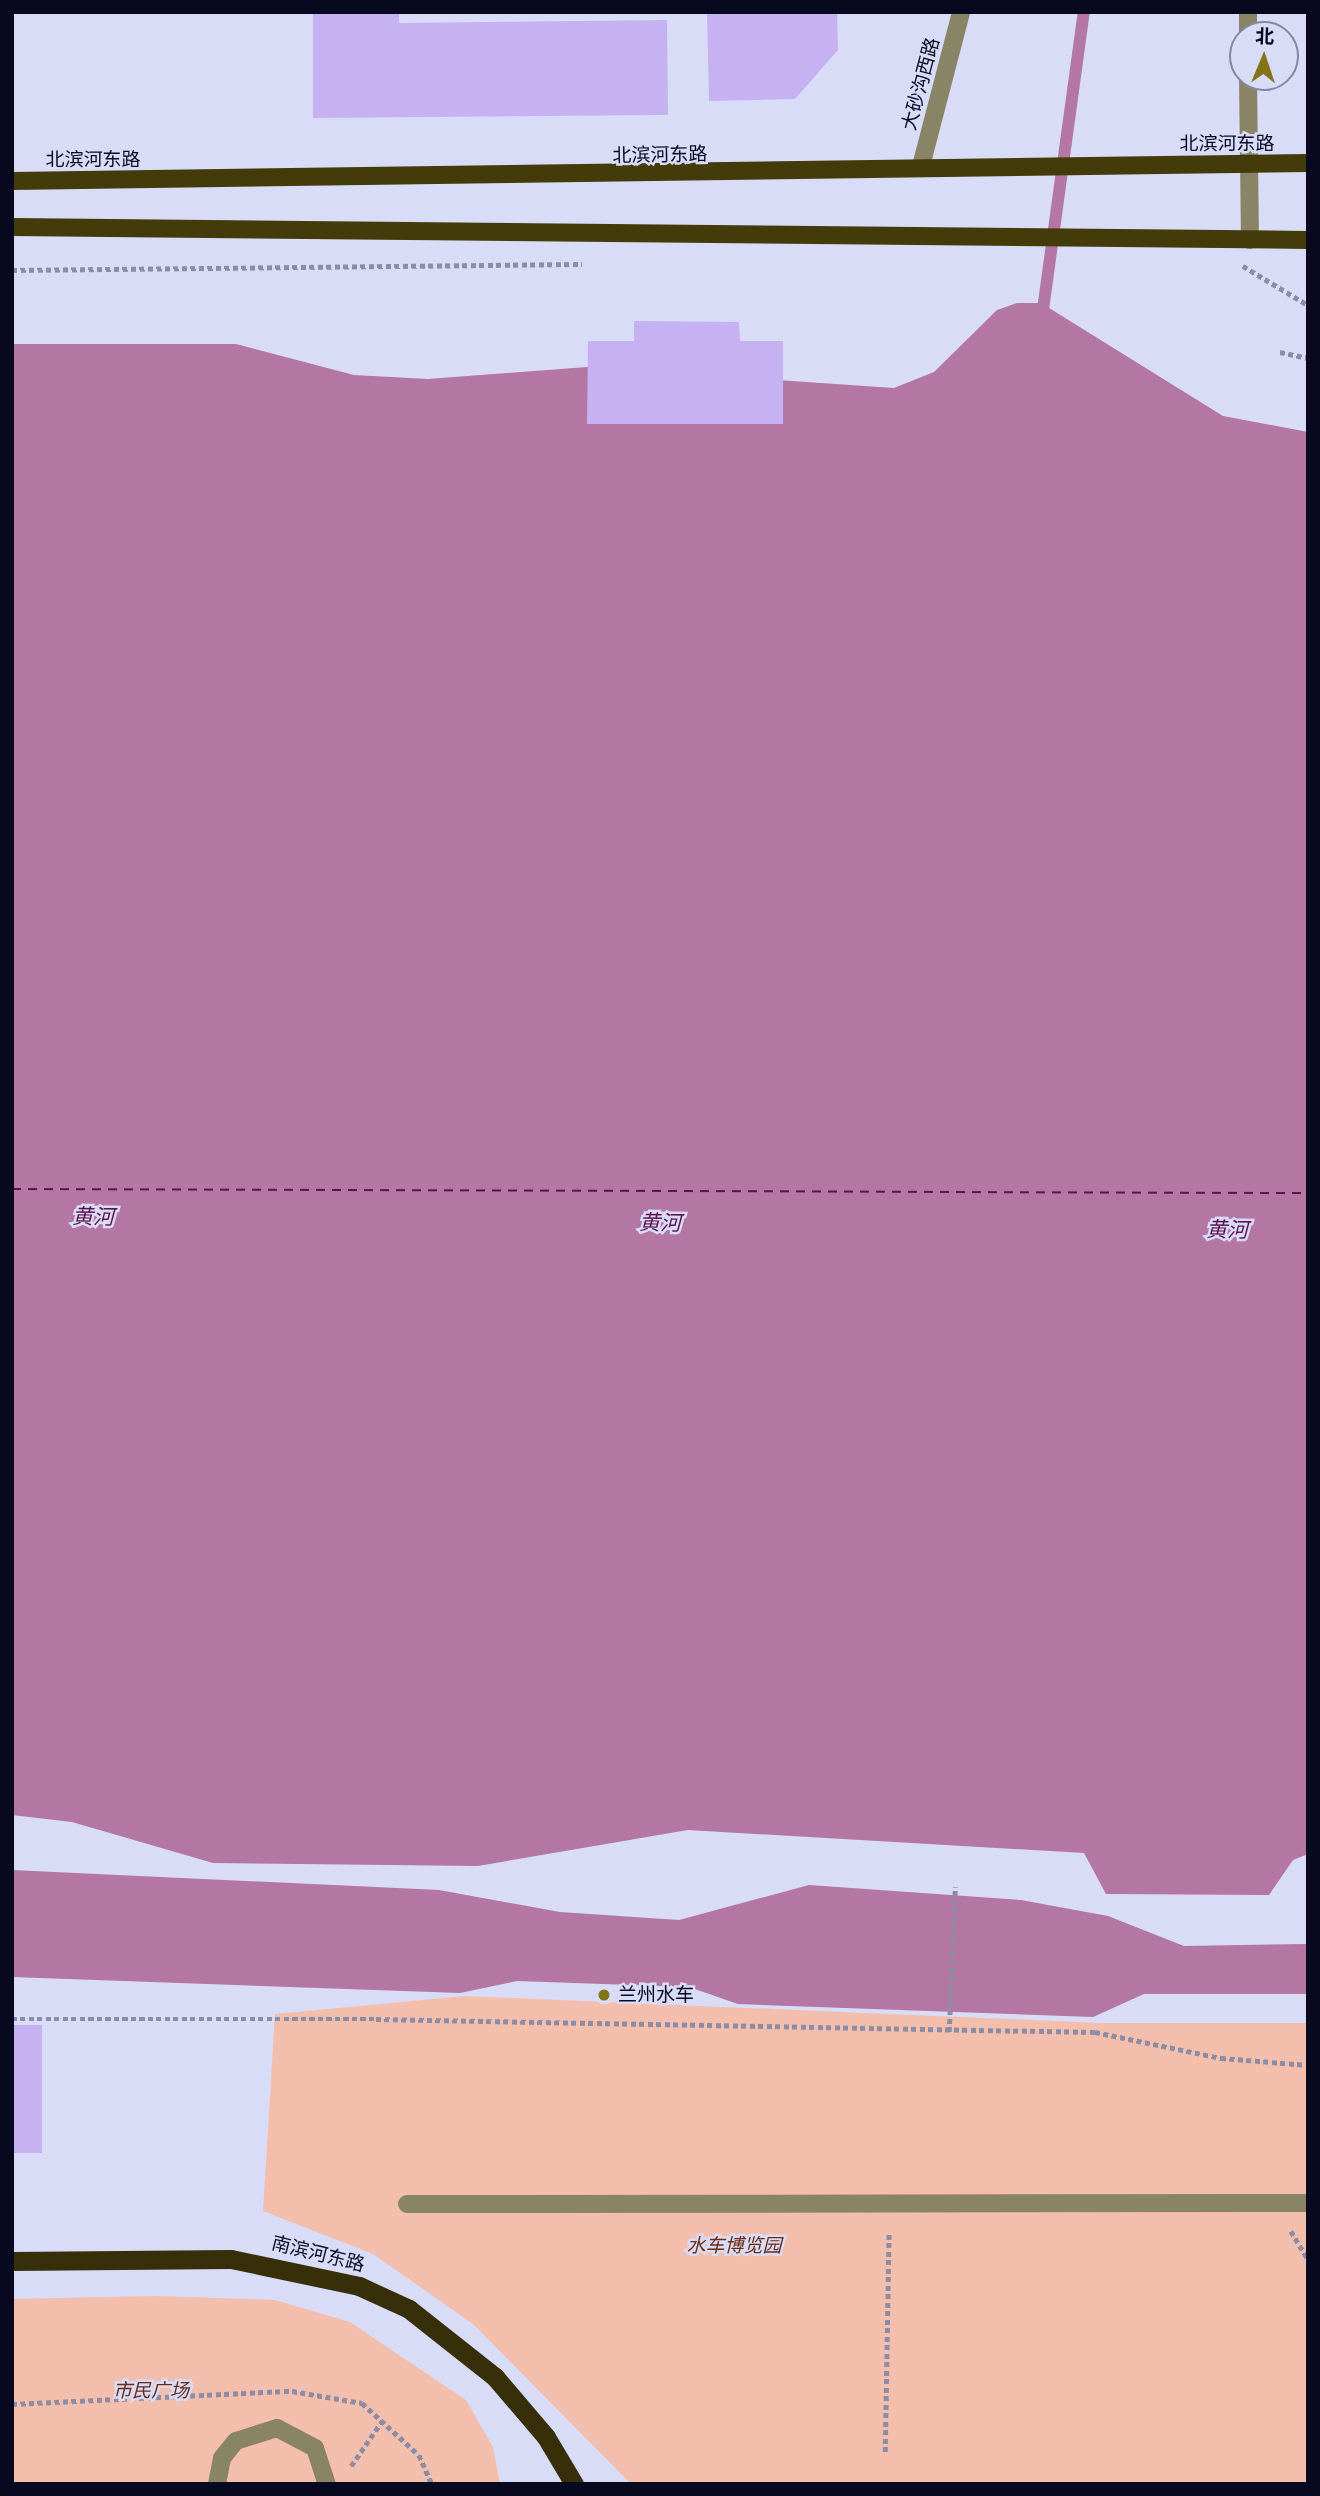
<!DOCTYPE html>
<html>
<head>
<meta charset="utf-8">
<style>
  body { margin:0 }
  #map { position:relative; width:1320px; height:2496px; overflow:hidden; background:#d8dcf7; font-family:"Roboto Serif","Noto Sans SC",serif }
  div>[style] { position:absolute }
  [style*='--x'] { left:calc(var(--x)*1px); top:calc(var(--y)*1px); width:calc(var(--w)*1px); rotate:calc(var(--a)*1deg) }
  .green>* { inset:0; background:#f4bead }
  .water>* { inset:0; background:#b476a2 }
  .stream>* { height:12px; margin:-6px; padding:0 6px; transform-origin:6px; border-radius:6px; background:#b476a2 }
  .ferry>* { height:2px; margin-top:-1px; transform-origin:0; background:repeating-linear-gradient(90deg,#5e124d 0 9px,transparent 0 16px) }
  .building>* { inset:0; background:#c6b2f3 }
  .path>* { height:4.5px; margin-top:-2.25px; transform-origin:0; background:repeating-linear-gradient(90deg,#8b8da7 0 5px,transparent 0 8.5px) }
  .pedestrian>* { height:18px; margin:-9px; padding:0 9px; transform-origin:9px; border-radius:9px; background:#8a8466 }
  .minor>* { height:18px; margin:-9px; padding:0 9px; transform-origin:9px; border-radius:9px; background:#8a8466 }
  .tertiary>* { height:18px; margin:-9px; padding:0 9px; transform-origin:9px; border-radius:9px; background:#8a8466 }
  .primary>* { height:18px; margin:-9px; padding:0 9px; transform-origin:9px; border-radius:9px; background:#443b0a }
  .trunk>* { height:19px; margin:-9.5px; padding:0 9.5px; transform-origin:9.5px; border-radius:9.5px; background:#362f0a }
  .dots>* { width:19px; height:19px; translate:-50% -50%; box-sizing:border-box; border:4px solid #d8dcf7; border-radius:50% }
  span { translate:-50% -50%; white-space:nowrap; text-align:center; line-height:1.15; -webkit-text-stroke:5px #d8dcf7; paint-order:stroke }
  .street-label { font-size:19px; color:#08081f }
  .poi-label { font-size:19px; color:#08081f }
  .left { translate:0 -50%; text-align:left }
  .park-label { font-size:19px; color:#6d2a13; font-style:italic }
  .water-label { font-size:21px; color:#5e124d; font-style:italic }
  .frame { position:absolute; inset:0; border:14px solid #08081f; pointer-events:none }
  .north { position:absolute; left:1229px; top:21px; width:70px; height:70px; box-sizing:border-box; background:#d8dcf7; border:2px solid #8587a1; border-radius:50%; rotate:2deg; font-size:19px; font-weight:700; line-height:28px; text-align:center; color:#08081f }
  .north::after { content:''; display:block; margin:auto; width:24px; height:32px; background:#847417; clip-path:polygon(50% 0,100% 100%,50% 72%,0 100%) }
</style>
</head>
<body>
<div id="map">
  <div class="green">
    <div style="clip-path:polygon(465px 1996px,1102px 2023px,1308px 2023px,1308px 2484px,631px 2484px,473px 2324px,373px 2254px,263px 2211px,275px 2014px)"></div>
    <div style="clip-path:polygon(155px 2296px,275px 2300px,350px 2322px,466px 2400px,493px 2447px,500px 2484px,12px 2484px,12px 2299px)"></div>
  </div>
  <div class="water">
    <div style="clip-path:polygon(1017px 303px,1041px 303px,1223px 416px,1308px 432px,1308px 1854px,1293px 1860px,1269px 1895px,1106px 1894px,1084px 1853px,688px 1830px,478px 1866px,213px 1863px,72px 1822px,12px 1815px,12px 344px,236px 344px,354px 375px,428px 379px,587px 367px,894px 388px,934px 372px,997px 310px)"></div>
    <div style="clip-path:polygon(12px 1870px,439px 1890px,560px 1912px,679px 1920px,809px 1885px,1021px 1900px,1108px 1916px,1184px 1946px,1308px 1944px,1308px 1994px,1144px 1994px,1093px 2017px,738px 2004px,689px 1987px,517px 1981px,460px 1993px,12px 1977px)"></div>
  </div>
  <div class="stream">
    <div style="--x:1042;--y:317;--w:308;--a:-82.2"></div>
  </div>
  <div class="ferry">
    <div style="--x:12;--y:1189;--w:1296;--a:0.18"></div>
  </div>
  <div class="building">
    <div style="clip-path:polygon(313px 12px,399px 12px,399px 23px,667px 20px,668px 115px,313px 118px)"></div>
    <div style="clip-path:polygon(707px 12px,837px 12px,838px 50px,795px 99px,709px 101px)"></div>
    <div style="clip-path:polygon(634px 321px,739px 322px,740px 341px,783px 341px,783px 424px,587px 424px,588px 341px,634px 341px)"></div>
    <div style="clip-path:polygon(12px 2025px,42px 2025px,42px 2153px,12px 2153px)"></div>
  </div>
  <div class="path">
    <div style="--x:1243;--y:266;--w:76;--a:31"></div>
    <div style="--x:12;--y:270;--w:570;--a:-0.6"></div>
    <div style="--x:1280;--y:352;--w:29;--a:12"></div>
    <div style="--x:12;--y:2019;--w:364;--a:0"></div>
    <div style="--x:376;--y:2019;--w:719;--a:1.04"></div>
    <div style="--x:1095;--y:2032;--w:129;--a:11.7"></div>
    <div style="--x:1221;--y:2058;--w:87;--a:4.6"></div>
    <div style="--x:949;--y:2032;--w:145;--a:-87.6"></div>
    <div style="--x:1291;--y:2231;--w:33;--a:59"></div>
    <div style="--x:12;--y:2404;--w:280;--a:-2.7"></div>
    <div style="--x:292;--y:2391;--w:71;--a:9.7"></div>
    <div style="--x:362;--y:2403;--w:77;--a:42.4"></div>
    <div style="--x:419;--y:2455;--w:32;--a:66"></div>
    <div style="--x:885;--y:2452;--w:220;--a:-89"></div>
    <div style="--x:351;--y:2466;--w:55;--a:-55.4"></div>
  </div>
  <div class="pedestrian">
    <div style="--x:407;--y:2204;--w:901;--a:-0.06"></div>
    <div style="--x:217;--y:2484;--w:26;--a:-79"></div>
    <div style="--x:222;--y:2458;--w:22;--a:-51"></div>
    <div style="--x:236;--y:2441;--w:43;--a:-17.6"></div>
    <div style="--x:277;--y:2428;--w:43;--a:27.8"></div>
    <div style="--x:315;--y:2448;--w:38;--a:72"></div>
  </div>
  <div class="minor">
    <div style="--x:1248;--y:12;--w:23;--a:90"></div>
    <div style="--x:1248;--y:77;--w:163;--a:89.3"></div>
  </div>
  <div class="tertiary">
    <div style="--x:921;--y:166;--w:159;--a:-75.4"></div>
  </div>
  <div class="primary">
    <div style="--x:12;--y:181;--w:1296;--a:-0.8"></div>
    <div style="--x:12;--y:227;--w:1296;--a:0.57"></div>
  </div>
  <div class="trunk">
    <div style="--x:12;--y:2261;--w:219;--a:-0.5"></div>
    <div style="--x:231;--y:2259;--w:131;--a:11.9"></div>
    <div style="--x:359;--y:2286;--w:55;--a:24.7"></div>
    <div style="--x:409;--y:2309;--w:110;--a:38.3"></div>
    <div style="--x:495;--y:2377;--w:79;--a:49.6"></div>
    <div style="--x:546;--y:2437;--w:55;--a:59.2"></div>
  </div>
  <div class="dots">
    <div style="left:604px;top:1995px;background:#847417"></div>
  </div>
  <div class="street-label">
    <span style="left:921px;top:84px;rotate:-75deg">大砂沟西路</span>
    <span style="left:1227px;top:144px">北滨河东路</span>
    <span style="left:660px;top:155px;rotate:-1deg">北滨河东路</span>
    <span style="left:93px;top:160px">北滨河东路</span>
    <span style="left:318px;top:2254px;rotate:14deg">南滨河东路</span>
  </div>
  <div class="poi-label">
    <span class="left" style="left:618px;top:1995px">兰州水车</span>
  </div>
  <div class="park-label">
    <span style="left:734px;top:2246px">水车博览园</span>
    <span style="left:151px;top:2391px">市民广场</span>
  </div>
  <div class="water-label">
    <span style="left:93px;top:1217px;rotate:1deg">黄河</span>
    <span style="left:660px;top:1223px;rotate:1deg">黄河</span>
    <span style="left:1227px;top:1230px;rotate:1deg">黄河</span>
  </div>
  <div class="frame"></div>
  <div class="north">北</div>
</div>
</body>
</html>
